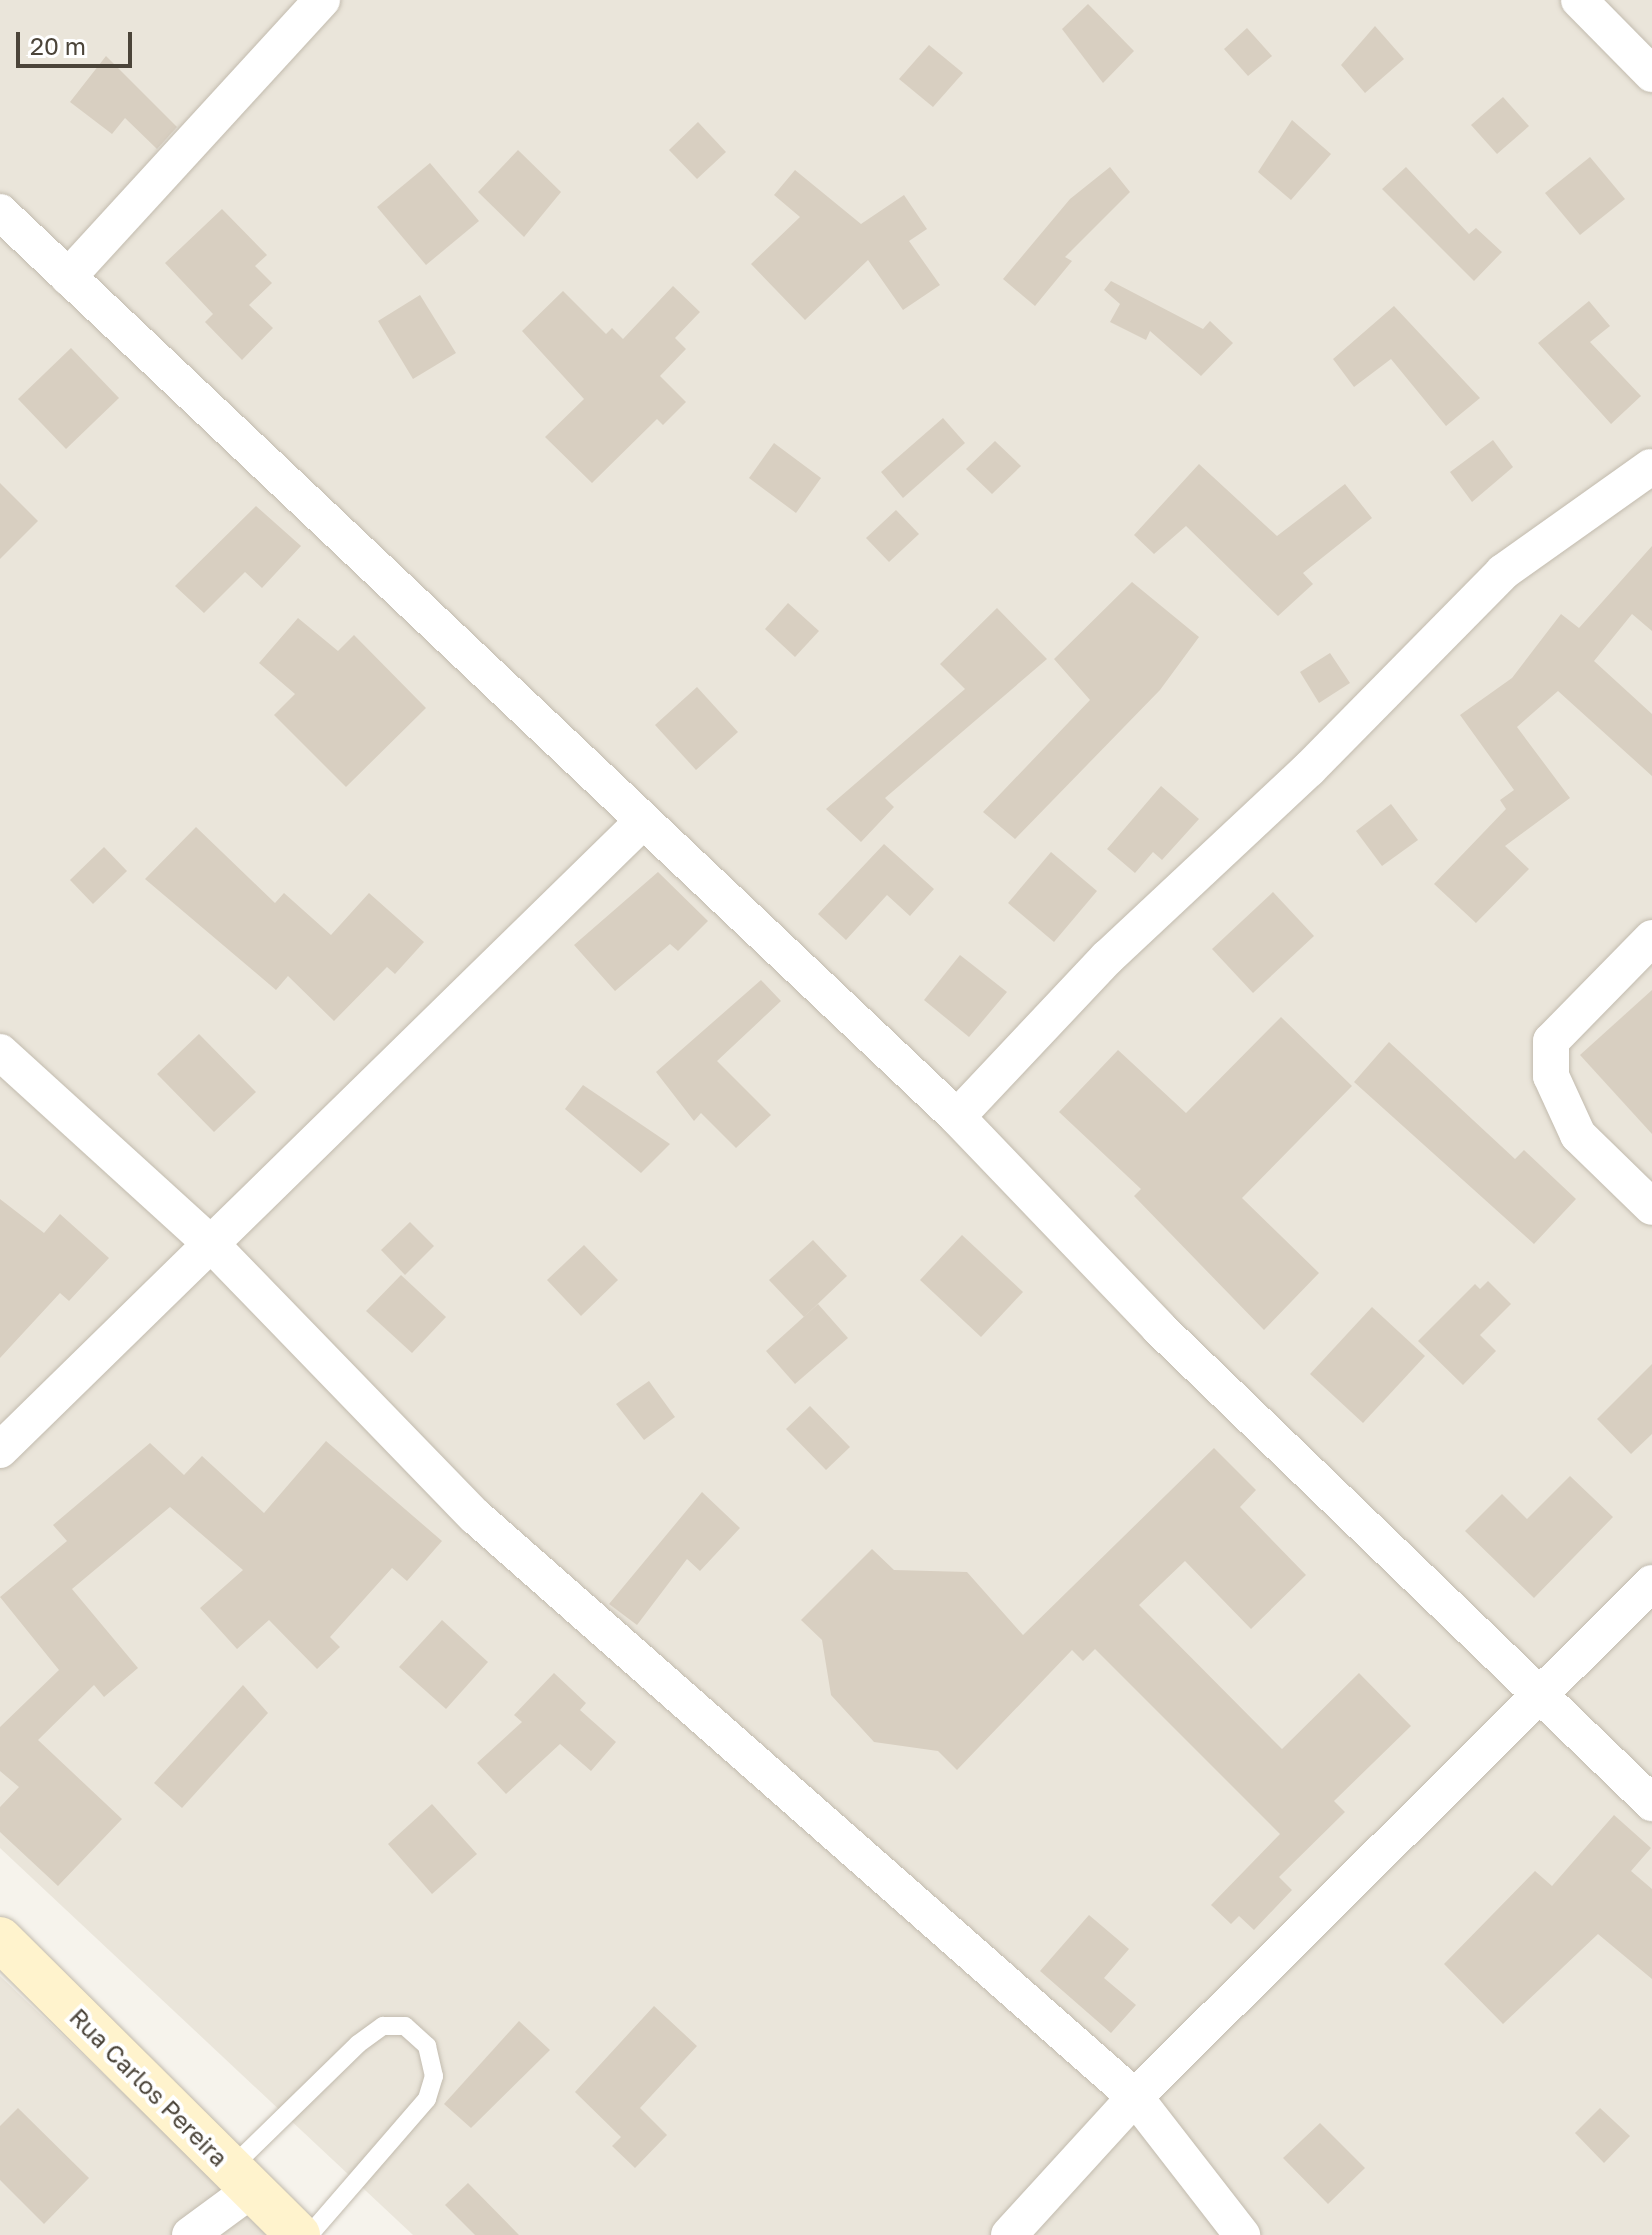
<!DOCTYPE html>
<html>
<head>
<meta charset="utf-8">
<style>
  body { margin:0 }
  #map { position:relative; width:1652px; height:2235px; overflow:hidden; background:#f6f3ec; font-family:"Golos Text",sans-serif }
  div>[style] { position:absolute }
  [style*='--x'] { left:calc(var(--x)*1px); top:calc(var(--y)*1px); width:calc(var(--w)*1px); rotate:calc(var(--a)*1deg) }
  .residential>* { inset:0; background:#eae5da }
  .building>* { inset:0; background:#d8cfc1 }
  .roads { filter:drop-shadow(0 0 2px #c2bbae) drop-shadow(0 0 2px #c2bbae) }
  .lane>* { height:18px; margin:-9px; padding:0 9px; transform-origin:9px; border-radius:9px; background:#fff }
  .street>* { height:36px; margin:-18px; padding:0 18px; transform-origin:18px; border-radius:18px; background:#fff }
  .secondary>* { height:44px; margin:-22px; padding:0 22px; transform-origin:22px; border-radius:22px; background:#fff3cd }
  span { translate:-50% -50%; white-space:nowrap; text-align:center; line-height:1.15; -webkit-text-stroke:8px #fff; paint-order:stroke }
  .street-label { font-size:24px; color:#4b4439 }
  .scale { position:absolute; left:16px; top:32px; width:116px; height:36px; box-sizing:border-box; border:4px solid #4b4439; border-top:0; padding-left:10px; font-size:24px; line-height:28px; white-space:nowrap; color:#4b4439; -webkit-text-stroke:6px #fff; paint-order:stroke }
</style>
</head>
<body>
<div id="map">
  <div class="residential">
    <div style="clip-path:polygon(0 0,1652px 0,1652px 2235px,413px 2235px,0 1848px)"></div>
    <div style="clip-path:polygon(0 1976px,260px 2223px,273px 2235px,0 2235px)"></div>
  </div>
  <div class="building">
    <div style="clip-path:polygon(1088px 4px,1134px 51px,1103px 83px,1062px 29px)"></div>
    <div style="clip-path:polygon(1375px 26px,1404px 59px,1365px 93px,1341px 65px)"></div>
    <div style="clip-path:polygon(1247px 28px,1272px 56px,1248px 76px,1224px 49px)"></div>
    <div style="clip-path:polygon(929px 45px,963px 73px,933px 107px,899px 79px)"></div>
    <div style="clip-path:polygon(106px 56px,177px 127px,157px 149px,125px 118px,112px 134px,70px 102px)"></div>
    <div style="clip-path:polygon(1503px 97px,1529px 126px,1497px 154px,1471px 125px)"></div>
    <div style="clip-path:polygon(1292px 120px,1331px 154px,1291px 200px,1258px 172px)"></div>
    <div style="clip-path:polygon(698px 122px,726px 152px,697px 179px,669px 150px)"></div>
    <div style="clip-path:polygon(518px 150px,561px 192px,524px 237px,478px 192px)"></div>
    <div style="clip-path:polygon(1590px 157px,1625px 199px,1580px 235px,1545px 193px)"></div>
    <div style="clip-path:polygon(430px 163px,479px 221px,426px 265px,377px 207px)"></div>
    <div style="clip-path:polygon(1110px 167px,1130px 192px,1065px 257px,1072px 261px,1035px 306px,1003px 279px,1070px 199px)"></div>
    <div style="clip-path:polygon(1406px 167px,1469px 234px,1476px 228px,1502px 252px,1474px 281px,1382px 189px)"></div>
    <div style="clip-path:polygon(795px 170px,861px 224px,904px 195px,927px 229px,909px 241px,940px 285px,903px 310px,868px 260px,805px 320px,751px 264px,800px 217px,774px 195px)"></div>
    <div style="clip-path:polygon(222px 209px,267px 255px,255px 266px,272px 283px,249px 305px,273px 328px,242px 360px,205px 322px,213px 314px,165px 263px)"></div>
    <div style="clip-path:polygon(1111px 281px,1203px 329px,1210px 321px,1233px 343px,1201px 376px,1150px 331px,1146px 340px,1110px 322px,1120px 304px,1104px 290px)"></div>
    <div style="clip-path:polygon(673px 286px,700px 312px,675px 338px,686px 349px,660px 376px,686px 402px,663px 425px,657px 419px,592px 483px,545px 437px,584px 399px,522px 331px,563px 291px,606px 334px,612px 328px,623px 339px)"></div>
    <div style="clip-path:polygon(420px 295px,456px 353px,413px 379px,378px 321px)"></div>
    <div style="clip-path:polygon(1589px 301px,1610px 326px,1590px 342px,1641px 396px,1611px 424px,1538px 343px)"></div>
    <div style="clip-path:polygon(1394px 306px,1480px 398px,1446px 426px,1391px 359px,1354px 387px,1333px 359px)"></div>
    <div style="clip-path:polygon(71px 348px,119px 398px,66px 449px,18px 399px)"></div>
    <div style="clip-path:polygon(943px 418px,965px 443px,903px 498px,881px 472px)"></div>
    <div style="clip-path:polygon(1493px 440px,1513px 467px,1472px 502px,1450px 472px)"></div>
    <div style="clip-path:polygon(995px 441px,1021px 466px,992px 494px,966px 469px)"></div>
    <div style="clip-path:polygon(774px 443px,821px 478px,796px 513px,749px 478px)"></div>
    <div style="clip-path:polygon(1199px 464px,1277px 536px,1345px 484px,1372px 518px,1303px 573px,1313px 584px,1278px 616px,1186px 526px,1154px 554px,1134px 535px)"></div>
    <div style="clip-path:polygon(0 483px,38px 521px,0 559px)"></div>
    <div style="clip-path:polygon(256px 506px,301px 546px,262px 588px,245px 572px,204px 613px,175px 586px)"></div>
    <div style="clip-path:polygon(896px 510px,919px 534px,889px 562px,866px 538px)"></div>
    <div style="clip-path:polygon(1652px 546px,1652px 631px,1632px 614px,1594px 661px,1652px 714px,1652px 776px,1558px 691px,1517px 727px,1570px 798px,1505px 846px,1529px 869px,1476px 923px,1434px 884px,1506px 809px,1500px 800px,1514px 790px,1460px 715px,1512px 678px,1561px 614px,1579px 628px)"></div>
    <div style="clip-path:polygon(1132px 582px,1199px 637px,1160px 690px,1015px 839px,983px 812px,1090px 700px,1054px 659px)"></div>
    <div style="clip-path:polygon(788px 603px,819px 631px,795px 657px,765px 629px)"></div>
    <div style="clip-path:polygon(997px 608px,1047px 659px,885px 798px,894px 807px,861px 842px,826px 809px,965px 689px,940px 664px)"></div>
    <div style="clip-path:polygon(298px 618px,338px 651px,354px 635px,426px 708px,346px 787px,274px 715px,295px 694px,259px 663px)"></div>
    <div style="clip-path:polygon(1330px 653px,1350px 683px,1319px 703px,1300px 672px)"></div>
    <div style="clip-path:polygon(697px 687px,738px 732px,696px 770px,655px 725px)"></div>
    <div style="clip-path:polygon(1161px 786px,1199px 819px,1162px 860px,1153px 852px,1135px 873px,1107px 849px)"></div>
    <div style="clip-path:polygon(1391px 804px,1418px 840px,1382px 866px,1356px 831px)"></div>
    <div style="clip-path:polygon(196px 827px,275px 903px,284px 893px,331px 935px,369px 893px,424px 942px,395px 974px,387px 967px,334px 1021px,288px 976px,276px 990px,145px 879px)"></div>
    <div style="clip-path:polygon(884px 844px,934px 889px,910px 916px,887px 895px,846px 940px,818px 914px)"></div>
    <div style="clip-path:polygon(104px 847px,127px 871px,93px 904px,70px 880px)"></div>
    <div style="clip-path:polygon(1051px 852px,1097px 891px,1054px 942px,1008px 903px)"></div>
    <div style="clip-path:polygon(658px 872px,708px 921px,678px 951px,670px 944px,615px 991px,574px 945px)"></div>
    <div style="clip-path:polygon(1273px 892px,1314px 936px,1253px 993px,1212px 949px)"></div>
    <div style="clip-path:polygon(960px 955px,1007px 992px,969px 1037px,924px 1000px)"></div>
    <div style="clip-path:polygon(761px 980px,781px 1001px,717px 1061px,771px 1115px,736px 1148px,701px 1113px,694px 1121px,656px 1072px)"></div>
    <div style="clip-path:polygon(1652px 990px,1652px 1134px,1580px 1055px)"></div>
    <div style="clip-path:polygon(1281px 1017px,1352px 1086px,1242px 1198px,1319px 1273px,1264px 1330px,1134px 1196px,1141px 1189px,1059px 1112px,1118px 1050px,1186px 1113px)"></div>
    <div style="clip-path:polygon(199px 1034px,256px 1092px,214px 1132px,157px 1074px)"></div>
    <div style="clip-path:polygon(1389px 1042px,1515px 1159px,1524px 1150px,1576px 1199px,1534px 1244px,1354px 1082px)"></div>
    <div style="clip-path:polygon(583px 1085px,670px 1144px,641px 1173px,565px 1109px)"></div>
    <div style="clip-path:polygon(0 1199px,44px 1233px,60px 1214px,109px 1258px,69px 1301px,60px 1293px,0 1358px)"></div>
    <div style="clip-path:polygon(410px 1222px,434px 1246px,405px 1275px,381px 1250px)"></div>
    <div style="clip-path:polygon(962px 1235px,1023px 1292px,981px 1337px,920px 1280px)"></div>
    <div style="clip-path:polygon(813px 1240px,847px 1276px,804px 1317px,769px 1280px)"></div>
    <div style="clip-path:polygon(584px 1245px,618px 1280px,581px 1316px,547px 1280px)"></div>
    <div style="clip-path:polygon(401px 1275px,446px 1317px,412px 1353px,366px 1311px)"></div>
    <div style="clip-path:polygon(1488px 1281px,1511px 1304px,1480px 1335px,1496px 1351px,1463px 1385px,1418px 1341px,1475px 1284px,1480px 1289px)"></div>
    <div style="clip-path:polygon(818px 1304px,848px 1338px,795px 1384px,766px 1351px)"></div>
    <div style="clip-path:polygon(1372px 1307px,1425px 1356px,1363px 1423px,1310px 1374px)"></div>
    <div style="clip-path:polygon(1652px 1364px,1652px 1434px,1631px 1454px,1597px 1419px)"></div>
    <div style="clip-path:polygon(649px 1381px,675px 1417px,644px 1440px,616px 1404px)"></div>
    <div style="clip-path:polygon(810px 1406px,850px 1447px,826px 1470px,786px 1429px)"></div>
    <div style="clip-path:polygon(326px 1441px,442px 1541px,407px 1581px,392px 1568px,330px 1637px,340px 1647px,317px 1669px,269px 1620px,237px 1649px,200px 1608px,243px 1570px,170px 1507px,72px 1589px,138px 1668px,104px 1697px,94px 1685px,38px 1740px,122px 1819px,58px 1886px,0 1832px,0 1807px,19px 1787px,0 1771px,0 1727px,59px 1670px,0 1597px,67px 1541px,53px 1525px,150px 1443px,184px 1475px,202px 1456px,264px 1513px)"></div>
    <div style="clip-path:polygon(1214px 1448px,1256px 1490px,1240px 1507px,1306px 1575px,1251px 1629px,1185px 1561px,1139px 1605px,1282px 1749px,1359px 1673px,1411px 1726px,1334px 1801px,1345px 1812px,1279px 1877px,1292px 1890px,1254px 1930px,1239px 1916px,1231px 1924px,1211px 1905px,1280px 1834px,1095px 1649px,1083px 1661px,1072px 1650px,957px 1770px,938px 1751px,874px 1742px,831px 1695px,822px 1640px,801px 1620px,872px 1549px,894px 1570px,967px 1572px,1023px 1635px)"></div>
    <div style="clip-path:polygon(1570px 1476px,1613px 1517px,1534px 1598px,1465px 1531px,1502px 1494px,1527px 1519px)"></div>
    <div style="clip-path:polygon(702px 1492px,740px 1528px,700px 1571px,687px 1559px,637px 1625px,609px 1604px)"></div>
    <div style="clip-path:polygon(442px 1620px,488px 1662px,446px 1709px,399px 1667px)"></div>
    <div style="clip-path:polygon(554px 1673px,586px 1703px,580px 1710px,616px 1742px,591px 1771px,560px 1744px,506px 1794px,477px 1763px,522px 1722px,514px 1715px)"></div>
    <div style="clip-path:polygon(243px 1685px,268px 1713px,182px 1808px,154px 1783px)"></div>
    <div style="clip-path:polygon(432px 1804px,477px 1854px,432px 1894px,388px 1844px)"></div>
    <div style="clip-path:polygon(1614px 1815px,1651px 1848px,1631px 1871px,1652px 1889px,1652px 1979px,1598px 1934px,1503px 2024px,1444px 1964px,1535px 1871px,1552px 1886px)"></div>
    <div style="clip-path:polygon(1089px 1915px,1129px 1949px,1104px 1978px,1136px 2005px,1111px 2033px,1040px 1971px)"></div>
    <div style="clip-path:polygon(654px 2006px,697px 2046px,640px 2108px,667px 2135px,635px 2168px,612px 2146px,621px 2137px,575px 2092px)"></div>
    <div style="clip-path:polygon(519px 2021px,550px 2050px,471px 2128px,444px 2104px)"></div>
    <div style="clip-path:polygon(18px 2108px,89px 2178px,44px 2224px,0 2180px,0 2126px)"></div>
    <div style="clip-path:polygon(1600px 2108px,1630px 2136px,1604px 2163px,1575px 2133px)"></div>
    <div style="clip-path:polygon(1320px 2123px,1365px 2168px,1328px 2204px,1283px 2158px)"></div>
    <div style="clip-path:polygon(468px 2183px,519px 2235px,475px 2235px,445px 2205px)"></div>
  </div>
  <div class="roads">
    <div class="lane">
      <div style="--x:230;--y:2169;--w:179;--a:-44.3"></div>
      <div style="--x:358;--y:2044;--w:31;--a:-36"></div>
      <div style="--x:383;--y:2026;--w:22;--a:0"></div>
      <div style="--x:405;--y:2026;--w:30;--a:42"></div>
      <div style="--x:427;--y:2046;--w:31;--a:77"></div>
      <div style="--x:434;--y:2076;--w:24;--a:107"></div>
      <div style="--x:427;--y:2099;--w:180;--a:130.9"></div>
    </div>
    <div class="street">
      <div style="--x:1579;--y:0;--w:104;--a:45.4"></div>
      <div style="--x:0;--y:212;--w:1317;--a:43.4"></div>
      <div style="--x:957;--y:1117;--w:292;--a:46.2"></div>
      <div style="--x:1159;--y:1328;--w:685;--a:43.93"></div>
      <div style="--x:68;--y:277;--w:376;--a:-47.5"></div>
      <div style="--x:1652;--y:938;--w:144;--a:134.4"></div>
      <div style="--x:1551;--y:1041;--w:35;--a:90"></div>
      <div style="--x:1551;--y:1076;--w:65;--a:65.4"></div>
      <div style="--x:1578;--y:1135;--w:103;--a:44.2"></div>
      <div style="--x:0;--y:1052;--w:285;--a:42.3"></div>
      <div style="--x:211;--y:1244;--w:380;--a:45.9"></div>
      <div style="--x:476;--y:1517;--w:878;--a:41.35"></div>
      <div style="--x:1135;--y:2097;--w:175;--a:52.2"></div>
      <div style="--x:957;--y:1117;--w:220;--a:-46.7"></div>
      <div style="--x:1108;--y:957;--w:275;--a:-43.1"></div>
      <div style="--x:1309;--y:769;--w:276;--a:-45.4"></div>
      <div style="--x:1503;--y:572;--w:181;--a:-35.4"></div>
      <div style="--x:0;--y:1450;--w:899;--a:-44.37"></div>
      <div style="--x:190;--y:2235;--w:76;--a:-36.4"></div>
      <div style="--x:1009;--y:2235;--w:187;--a:-47.6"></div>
      <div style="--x:1135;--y:2097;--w:729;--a:-44.83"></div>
    </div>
    <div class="secondary">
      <div style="--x:0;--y:1939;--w:420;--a:44.8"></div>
    </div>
  </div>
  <div class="street-label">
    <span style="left:149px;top:2087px;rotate:45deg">Rua Carlos Pereira</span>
  </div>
  <div class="scale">20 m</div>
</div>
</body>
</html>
